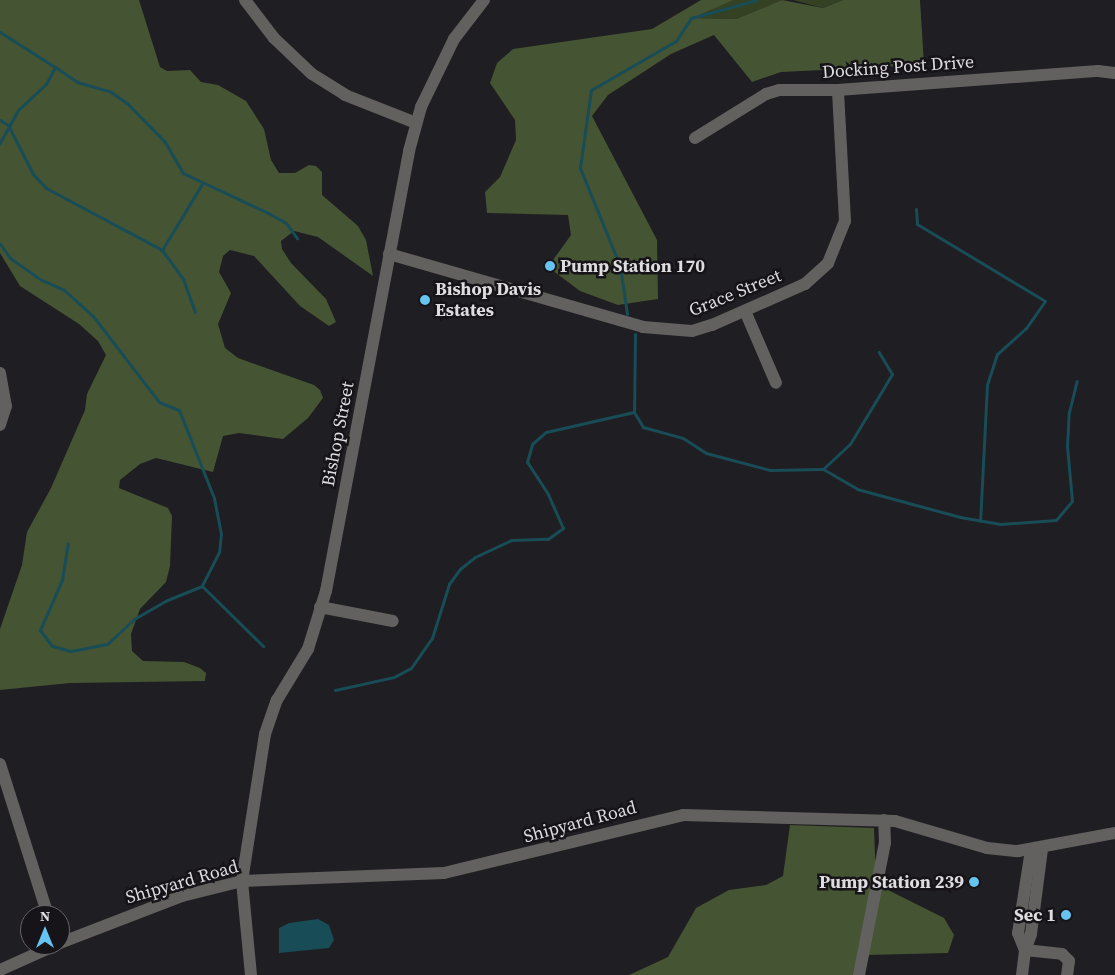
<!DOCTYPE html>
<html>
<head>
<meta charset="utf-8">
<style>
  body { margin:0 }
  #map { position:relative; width:1115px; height:975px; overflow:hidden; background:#1f1e22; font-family:"Source Serif 4",serif }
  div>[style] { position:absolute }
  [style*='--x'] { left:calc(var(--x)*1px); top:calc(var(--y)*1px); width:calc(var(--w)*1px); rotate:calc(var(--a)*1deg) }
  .green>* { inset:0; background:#344123 }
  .forest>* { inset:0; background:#455432 }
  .water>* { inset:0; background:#184d57 }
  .stream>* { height:3px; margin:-1.5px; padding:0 1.5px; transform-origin:1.5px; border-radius:1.5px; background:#184d57 }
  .minor>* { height:12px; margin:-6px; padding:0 6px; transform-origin:6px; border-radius:6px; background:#62615f }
  .dots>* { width:14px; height:14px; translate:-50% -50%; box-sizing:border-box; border:2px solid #161418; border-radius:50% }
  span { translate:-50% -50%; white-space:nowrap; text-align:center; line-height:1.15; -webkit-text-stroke:5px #161418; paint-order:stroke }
  .street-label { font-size:18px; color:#dddcdf }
  .poi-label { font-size:18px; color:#dddcdf; font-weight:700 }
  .left { translate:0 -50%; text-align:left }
  .right { translate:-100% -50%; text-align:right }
  .north { position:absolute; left:20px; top:905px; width:50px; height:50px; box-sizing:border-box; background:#161418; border:1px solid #666468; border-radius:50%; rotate:0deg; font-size:14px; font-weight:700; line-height:20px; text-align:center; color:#dddcdf }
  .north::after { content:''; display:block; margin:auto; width:18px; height:22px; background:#67c4f0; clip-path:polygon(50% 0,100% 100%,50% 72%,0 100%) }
</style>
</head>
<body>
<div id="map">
  <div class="green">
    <div style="clip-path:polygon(734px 0,782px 0,736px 19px,691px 18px)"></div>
    <div style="clip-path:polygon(793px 0,843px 0,823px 8px)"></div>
  </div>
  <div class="forest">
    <div style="clip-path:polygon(0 0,139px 0,160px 67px,167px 71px,190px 70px,201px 82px,218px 85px,246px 101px,264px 129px,271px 160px,279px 173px,295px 173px,309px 165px,316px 166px,322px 172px,322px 195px,358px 226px,366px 240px,373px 276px,318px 237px,294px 231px,281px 241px,282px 249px,291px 263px,326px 299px,336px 322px,329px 326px,300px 306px,254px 256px,230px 250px,223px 256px,219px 272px,231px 293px,218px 324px,225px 348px,238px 358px,314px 385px,320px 390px,323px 398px,308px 418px,283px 439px,239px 433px,223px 436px,213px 472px,156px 458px,140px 464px,120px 480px,119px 488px,168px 508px,172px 516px,170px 566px,166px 582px,140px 609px,131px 634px,132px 651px,143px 661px,184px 662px,200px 668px,206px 673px,205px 681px,70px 683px,0 690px,0 629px,22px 565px,27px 532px,51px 488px,85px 410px,87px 394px,106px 355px,98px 341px,79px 324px,20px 286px,0 253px)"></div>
    <div style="clip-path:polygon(701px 0,734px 0,692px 18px,736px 19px,782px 0,823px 8px,843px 0,920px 0,924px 65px,781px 72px,752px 82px,714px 35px,671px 54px,608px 95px,592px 116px,657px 240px,658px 299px,618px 305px,580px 291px,548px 267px,571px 235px,568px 215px,487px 213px,485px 192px,500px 177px,516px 140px,515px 120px,490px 83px,497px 63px,513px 49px,652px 29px)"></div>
    <div style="clip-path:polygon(790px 825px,874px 828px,876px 884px,944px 918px,954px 935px,948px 953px,866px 955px,864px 975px,629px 975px,668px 957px,696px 908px,729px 890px,766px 885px,783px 876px)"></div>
  </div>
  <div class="water">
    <div style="clip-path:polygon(318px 919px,329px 925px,334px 940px,329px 948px,279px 953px,279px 928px,289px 923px)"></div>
  </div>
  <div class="stream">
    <div style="--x:0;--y:32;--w:65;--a:32.5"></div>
    <div style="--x:55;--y:67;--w:19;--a:118"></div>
    <div style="--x:46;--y:84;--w:38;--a:137"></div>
    <div style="--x:18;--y:110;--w:38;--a:119"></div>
    <div style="--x:55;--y:67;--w:27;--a:34"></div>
    <div style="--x:77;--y:82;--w:35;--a:16"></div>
    <div style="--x:111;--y:92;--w:19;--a:35"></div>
    <div style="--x:127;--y:103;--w:54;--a:45.7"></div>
    <div style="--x:165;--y:142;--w:36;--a:60"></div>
    <div style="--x:183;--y:173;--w:96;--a:25.2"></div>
    <div style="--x:270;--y:214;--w:18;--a:29"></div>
    <div style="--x:286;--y:223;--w:19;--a:54"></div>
    <div style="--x:0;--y:120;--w:9;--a:32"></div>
    <div style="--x:8;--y:125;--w:55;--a:63"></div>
    <div style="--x:33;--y:174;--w:19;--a:47"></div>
    <div style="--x:46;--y:188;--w:132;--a:28.1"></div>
    <div style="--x:162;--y:250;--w:36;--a:54"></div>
    <div style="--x:183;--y:279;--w:35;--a:70"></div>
    <div style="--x:916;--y:209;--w:15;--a:86"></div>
    <div style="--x:917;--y:224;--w:149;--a:31"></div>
    <div style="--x:1045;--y:301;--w:33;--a:125"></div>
    <div style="--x:1026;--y:328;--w:39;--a:138"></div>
    <div style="--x:997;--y:354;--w:33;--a:108"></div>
    <div style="--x:987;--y:385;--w:136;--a:92.9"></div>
    <div style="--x:0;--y:244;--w:17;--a:54"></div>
    <div style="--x:10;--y:258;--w:39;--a:35"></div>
    <div style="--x:42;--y:280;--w:24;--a:24"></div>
    <div style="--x:64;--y:290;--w:39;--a:42"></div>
    <div style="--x:93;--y:316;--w:108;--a:52.5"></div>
    <div style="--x:159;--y:402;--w:22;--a:22"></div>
    <div style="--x:179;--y:410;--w:95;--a:68.3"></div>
    <div style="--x:214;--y:498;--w:37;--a:79"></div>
    <div style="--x:221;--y:534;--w:18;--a:96"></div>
    <div style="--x:219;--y:552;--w:38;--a:117"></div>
    <div style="--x:202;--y:586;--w:38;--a:158"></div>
    <div style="--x:167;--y:600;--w:38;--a:150"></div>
    <div style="--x:134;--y:619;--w:37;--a:137"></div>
    <div style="--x:107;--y:644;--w:38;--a:169"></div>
    <div style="--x:70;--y:651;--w:19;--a:-164"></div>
    <div style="--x:52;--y:646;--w:20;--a:-127"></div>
    <div style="--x:40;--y:630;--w:55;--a:-66.3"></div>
    <div style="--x:62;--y:580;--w:37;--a:-81"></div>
    <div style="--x:162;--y:250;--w:77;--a:-58.8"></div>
    <div style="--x:627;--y:314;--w:49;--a:-98.3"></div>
    <div style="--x:620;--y:266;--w:106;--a:-112.2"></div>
    <div style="--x:580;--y:168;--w:79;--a:-82"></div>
    <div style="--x:591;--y:90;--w:98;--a:-30"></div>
    <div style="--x:676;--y:41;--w:27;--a:-57"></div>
    <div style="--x:691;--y:18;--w:68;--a:-15.3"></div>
    <div style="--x:635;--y:334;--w:78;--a:90.7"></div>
    <div style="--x:634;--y:412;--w:17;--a:59"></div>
    <div style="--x:643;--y:427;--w:41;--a:15.4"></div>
    <div style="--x:683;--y:438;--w:27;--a:33"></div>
    <div style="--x:706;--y:453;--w:66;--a:14.9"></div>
    <div style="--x:770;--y:470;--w:53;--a:-1.1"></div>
    <div style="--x:823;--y:469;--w:39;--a:30"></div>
    <div style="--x:857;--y:489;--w:107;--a:15.2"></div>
    <div style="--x:960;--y:517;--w:41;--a:9.9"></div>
    <div style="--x:1000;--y:524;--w:56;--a:-4.1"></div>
    <div style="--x:1056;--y:520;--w:25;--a:-50"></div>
    <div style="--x:1072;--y:501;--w:55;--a:-95.2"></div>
    <div style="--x:1067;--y:446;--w:34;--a:-87"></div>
    <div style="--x:1069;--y:412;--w:32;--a:-76"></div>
    <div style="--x:823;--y:469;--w:37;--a:-43"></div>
    <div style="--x:850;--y:444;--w:82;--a:-59"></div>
    <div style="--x:892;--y:374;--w:26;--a:-121"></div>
    <div style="--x:202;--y:586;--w:86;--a:44.5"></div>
    <div style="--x:335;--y:690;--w:60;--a:-12.4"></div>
    <div style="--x:394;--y:677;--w:19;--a:-28"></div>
    <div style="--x:411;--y:668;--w:37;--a:-55"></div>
    <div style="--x:432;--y:638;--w:57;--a:-72.5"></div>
    <div style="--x:449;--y:584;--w:19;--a:-54"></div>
    <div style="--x:460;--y:569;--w:19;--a:-39"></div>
    <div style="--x:475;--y:557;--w:40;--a:-25"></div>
    <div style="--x:511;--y:540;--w:37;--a:-2"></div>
    <div style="--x:548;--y:539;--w:19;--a:-36"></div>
    <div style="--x:563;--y:528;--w:37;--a:-114"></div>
    <div style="--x:548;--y:494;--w:38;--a:-123"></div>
    <div style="--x:527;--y:462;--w:19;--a:-74"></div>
    <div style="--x:532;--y:444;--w:18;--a:-41"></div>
    <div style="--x:546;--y:432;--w:90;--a:-12.8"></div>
  </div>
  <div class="minor">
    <div style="--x:245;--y:0;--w:48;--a:52.7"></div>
    <div style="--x:274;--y:38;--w:52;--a:43.5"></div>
    <div style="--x:312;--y:74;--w:39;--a:32"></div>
    <div style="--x:345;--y:95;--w:76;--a:21.5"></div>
    <div style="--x:695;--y:138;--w:84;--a:-31.8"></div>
    <div style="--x:766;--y:94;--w:14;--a:-17"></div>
    <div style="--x:779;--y:90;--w:59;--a:0"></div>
    <div style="--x:838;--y:90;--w:261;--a:-4.2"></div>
    <div style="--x:1098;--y:71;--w:17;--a:7"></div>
    <div style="--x:389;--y:254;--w:264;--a:16"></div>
    <div style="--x:643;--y:327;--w:49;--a:4.7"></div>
    <div style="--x:692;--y:331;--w:21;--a:-17"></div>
    <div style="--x:712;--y:325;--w:102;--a:-23.8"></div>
    <div style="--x:805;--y:284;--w:31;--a:-42"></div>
    <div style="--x:828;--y:263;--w:45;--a:-68"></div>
    <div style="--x:845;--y:221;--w:131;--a:-93.1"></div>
    <div style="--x:745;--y:311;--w:78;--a:66.7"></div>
    <div style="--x:0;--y:373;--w:34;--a:80"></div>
    <div style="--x:6;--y:406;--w:20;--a:108"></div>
    <div style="--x:320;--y:607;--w:74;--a:10.9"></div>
    <div style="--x:0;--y:764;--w:158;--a:72.4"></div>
    <div style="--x:1031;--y:850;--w:84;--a:98.9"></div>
    <div style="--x:1018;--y:933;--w:18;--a:68"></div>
    <div style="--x:1025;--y:950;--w:17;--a:-69"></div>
    <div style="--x:1031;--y:934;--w:86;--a:-82.6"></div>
    <div style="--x:60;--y:943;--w:131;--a:-21.1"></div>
    <div style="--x:182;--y:896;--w:62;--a:-14"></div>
    <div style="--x:242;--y:881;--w:202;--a:-2.3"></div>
    <div style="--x:444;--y:873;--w:246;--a:-13.6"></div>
    <div style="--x:683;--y:815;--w:212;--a:1.6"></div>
    <div style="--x:895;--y:821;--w:96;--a:16.4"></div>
    <div style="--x:987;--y:848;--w:31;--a:6"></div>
    <div style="--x:1018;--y:851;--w:99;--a:-10.5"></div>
    <div style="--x:0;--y:970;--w:61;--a:-24.1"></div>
    <div style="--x:251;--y:975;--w:94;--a:-95.5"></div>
    <div style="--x:242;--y:881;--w:149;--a:-81.1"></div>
    <div style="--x:265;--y:734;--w:36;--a:-71"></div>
    <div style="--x:277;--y:700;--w:60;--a:-58.7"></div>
    <div style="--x:308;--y:649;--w:61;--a:-72.8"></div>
    <div style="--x:326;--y:591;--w:448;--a:-79.3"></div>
    <div style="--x:409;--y:151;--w:46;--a:-74.7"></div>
    <div style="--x:421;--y:107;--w:76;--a:-64.1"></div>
    <div style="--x:454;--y:39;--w:49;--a:-52.4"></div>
    <div style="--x:859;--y:975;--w:135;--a:-78.9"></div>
    <div style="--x:885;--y:843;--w:23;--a:-92"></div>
    <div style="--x:1022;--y:975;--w:25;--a:-83"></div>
    <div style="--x:1025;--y:950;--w:37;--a:6"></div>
    <div style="--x:1062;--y:954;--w:10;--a:45"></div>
    <div style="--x:1069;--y:961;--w:14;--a:98"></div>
  </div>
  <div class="dots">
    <div style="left:550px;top:266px;background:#67c4f0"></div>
    <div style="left:425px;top:300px;background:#67c4f0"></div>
    <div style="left:974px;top:882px;background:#67c4f0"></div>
    <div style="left:1066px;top:915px;background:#67c4f0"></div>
  </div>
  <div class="street-label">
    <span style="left:898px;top:67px;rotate:-4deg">Docking Post Drive</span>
    <span style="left:735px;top:293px;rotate:-22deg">Grace Street</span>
    <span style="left:338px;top:434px;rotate:-79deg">Bishop Street</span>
    <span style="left:580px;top:822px;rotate:-15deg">Shipyard Road</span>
    <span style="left:182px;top:882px;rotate:-16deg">Shipyard Road</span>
  </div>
  <div class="poi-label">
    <span class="left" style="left:560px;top:266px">Pump Station 170</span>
    <span class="left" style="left:435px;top:300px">Bishop Davis<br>Estates</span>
    <span class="right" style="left:964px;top:882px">Pump Station 239</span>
    <span class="right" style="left:1056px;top:915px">Sec 1</span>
  </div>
  <div class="north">N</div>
</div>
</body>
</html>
